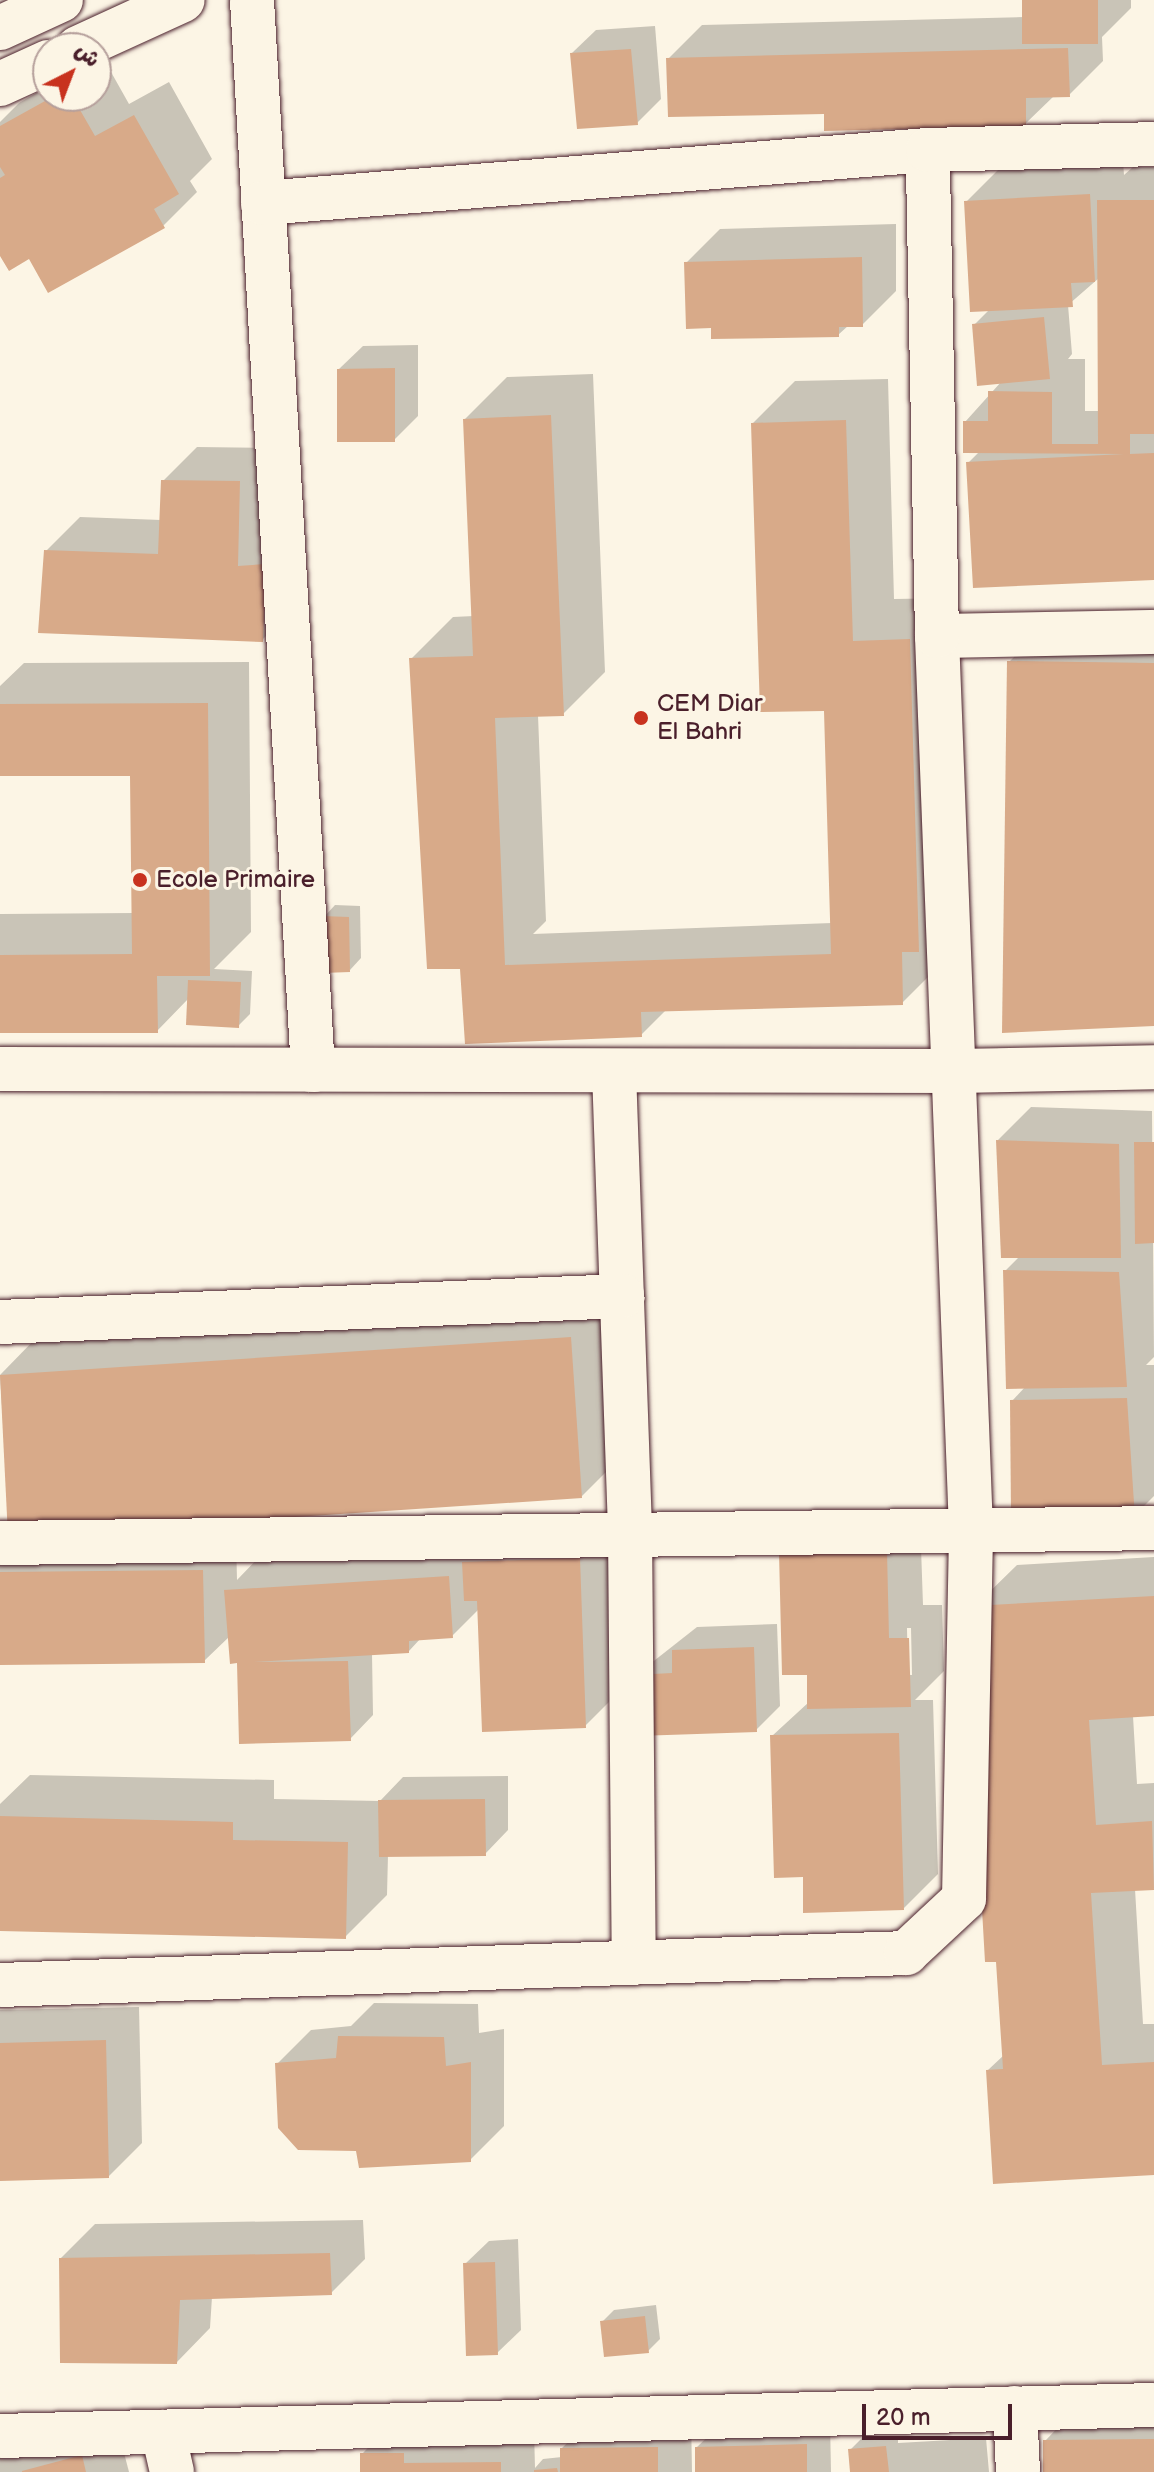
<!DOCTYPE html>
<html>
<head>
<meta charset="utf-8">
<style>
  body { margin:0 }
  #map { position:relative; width:1154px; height:2472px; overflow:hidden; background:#fcf5e5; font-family:"Balsamiq Sans","Playpen Sans Arabic",sans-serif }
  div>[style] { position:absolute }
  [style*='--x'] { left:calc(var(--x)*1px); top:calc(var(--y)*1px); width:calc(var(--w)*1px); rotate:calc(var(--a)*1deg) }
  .shadow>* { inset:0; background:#0003 }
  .building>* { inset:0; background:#d8aa89 }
  .roads { filter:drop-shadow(0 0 2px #4a1f2b) drop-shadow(0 0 2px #4a1f2b) }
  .minor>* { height:44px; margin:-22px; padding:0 22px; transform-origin:22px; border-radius:22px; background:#fcf5e5 }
  .dots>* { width:22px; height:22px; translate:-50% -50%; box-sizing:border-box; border:4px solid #fcf5e5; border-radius:50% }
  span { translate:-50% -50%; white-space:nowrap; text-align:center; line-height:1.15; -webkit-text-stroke:6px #fcf5e5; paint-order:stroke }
  .poi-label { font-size:24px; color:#4a1f2b }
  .left { translate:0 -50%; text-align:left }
  .north { position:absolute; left:32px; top:32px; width:80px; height:80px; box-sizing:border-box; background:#fcf5e5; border:2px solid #b59f9b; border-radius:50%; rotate:42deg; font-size:22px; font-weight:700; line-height:32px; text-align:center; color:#4a1f2b }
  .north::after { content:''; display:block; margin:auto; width:28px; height:36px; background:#c8321e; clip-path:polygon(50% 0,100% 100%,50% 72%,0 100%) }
  .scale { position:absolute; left:862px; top:2404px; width:150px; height:36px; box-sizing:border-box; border:4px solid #4a1f2b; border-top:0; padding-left:10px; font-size:24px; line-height:28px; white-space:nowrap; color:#4a1f2b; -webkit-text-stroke:6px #fcf5e5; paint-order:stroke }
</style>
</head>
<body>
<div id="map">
  <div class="shadow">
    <div style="clip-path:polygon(1024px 0,1131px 0,1131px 8px,1102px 37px,1103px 61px,1069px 95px,1054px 96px,1025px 124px,826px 112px,668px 59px,702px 25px,1024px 17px)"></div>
    <div style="clip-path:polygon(655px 26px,661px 99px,637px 123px,572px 53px,596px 30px)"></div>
    <div style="clip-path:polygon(102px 56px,129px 104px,169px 82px,212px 159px,190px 181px,197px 192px,163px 226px,30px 257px,0 252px,0 122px,19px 103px,48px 86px,48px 96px,96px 96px,96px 59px)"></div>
    <div style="clip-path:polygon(evenodd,1123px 161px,1124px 175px,1133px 167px,1154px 167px,1154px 578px,968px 463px,980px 451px,965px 422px,1001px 382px,974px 325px,990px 309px,966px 202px,1000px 168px,1123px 161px,1099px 278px,1099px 411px,1085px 411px,1085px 359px,1068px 359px,1072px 354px,1068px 305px,1099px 278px)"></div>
    <div style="clip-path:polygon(896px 224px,896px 291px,862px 325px,849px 325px,838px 335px,713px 326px,686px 263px,720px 229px)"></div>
    <div style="clip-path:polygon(418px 345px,418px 416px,394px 440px,339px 369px,363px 346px)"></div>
    <div style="clip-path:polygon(593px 374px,605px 672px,563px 714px,538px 715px,546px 921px,533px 934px,832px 923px,826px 709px,753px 423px,795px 381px,888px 379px,894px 599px,951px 598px,936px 969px,902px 1003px,667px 1009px,641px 1035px,463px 970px,411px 659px,453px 617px,474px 616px,465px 419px,507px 377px)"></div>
    <div style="clip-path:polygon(197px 447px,273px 448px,296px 606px,262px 640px,46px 551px,80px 517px,161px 520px,163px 481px)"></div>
    <div style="clip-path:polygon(1051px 620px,1154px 621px,1154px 1024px,1009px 662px)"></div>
    <div style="clip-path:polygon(249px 662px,251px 932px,214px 969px,252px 971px,250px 1014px,238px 1026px,189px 998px,157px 1031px,0 1031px,0 914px,134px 913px,132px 774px,0 774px,0 686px,24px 663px)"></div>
    <div style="clip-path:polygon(335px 905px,360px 906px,361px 958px,350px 970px,324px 917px)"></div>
    <div style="clip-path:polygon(1031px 1107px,1152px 1111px,1154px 1357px,1146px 1365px,1154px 1365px,1154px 1496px,1134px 1516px,1012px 1401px,1026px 1386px,1005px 1271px,1020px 1256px,998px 1140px)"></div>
    <div style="clip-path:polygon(612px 1296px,624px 1454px,582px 1496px,10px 1534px,0 1375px,40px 1334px)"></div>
    <div style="clip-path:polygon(evenodd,920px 1518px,923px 1605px,942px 1605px,944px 1671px,915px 1700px,933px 1700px,938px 1874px,904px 1908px,805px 1875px,772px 1736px,809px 1702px,809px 1673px,781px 1554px,920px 1518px,907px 1628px,911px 1628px,912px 1675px,908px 1675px,907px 1628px)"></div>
    <div style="clip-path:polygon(613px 1524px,619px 1692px,585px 1726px,479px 1609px,452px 1636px,421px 1638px,409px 1651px,372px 1653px,373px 1715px,350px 1739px,239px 1664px,230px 1636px,204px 1661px,0 1663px,0 1540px,236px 1537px,237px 1580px,260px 1556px)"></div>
    <div style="clip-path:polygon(1154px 1557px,1154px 1714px,1133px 1716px,1137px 1784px,1154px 1783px,1154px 1888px,1135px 1889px,1143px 2024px,1154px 2024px,1154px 2173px,988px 2070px,1004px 2055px,974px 1607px,1017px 1565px)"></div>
    <div style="clip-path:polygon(777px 1624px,780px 1706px,756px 1730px,636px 1675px,697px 1627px)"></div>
    <div style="clip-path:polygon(30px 1775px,274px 1780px,274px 1799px,380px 1801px,403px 1777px,508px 1776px,508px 1830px,485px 1854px,388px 1855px,387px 1895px,345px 1937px,0 1929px,0 1804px)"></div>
    <div style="clip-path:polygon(374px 2003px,478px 2004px,479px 2033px,504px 2029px,504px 2126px,470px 2160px,358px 2149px,277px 2064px,311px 2030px,351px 2026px)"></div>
    <div style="clip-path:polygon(139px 2007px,142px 2143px,108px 2177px,0 2179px,0 2010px)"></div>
    <div style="clip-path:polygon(363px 2220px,365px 2259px,331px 2293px,212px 2297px,210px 2328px,177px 2362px,61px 2258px,95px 2224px)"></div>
    <div style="clip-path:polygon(518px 2239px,521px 2330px,497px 2353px,465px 2264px,489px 2241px)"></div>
    <div style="clip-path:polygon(656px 2305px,660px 2339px,648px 2351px,602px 2322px,614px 2310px)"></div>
    <div style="clip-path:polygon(691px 2414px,692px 2472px,362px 2472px,362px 2454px,395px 2420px,534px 2429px,535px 2468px,543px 2459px,562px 2457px,562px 2448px,596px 2415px)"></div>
    <div style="clip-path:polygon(1154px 2416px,1154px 2472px,1045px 2472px,1045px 2441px,1068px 2417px)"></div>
    <div style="clip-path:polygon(830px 2421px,831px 2472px,697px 2472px,697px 2447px,721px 2424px)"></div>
    <div style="clip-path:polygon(116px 2422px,129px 2472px,0 2472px,0 2453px)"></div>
    <div style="clip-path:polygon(898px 2436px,898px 2443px,986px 2438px,989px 2472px,852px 2472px,850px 2450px,862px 2438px)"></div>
  </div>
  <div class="building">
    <div style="clip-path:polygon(1022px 0,1098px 0,1098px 44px,1022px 44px)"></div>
    <div style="clip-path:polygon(1068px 48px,1070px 97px,1026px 98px,1026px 126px,824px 131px,824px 114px,668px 117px,666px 58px)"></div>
    <div style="clip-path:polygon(631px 49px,638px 125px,577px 129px,570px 53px)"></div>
    <div style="clip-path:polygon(54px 96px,72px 96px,95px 136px,134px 115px,179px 194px,154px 209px,165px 228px,48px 293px,29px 259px,9px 271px,0 256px,0 178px,5px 175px,0 167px,0 126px)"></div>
    <div style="clip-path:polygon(1090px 194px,1095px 282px,1071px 283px,1073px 307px,970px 312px,964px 201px)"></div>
    <div style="clip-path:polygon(1097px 200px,1154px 200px,1154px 434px,1130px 434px,1130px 454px,1154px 453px,1154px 580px,973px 588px,966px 462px,1124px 454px,963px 453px,963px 421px,988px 421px,988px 391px,1052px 392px,1052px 444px,1098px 444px)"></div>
    <div style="clip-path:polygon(862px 257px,863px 327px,839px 327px,839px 337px,711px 339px,711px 328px,686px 329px,684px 262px)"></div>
    <div style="clip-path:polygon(1044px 317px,1050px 379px,977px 386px,972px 324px)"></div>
    <div style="clip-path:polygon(395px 368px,395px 442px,337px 442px,337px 369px)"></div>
    <div style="clip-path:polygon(551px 415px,564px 716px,495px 718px,505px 965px,831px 954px,824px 711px,760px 712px,751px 423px,846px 420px,853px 641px,910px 639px,919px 952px,902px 952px,903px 1005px,641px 1012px,642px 1037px,465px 1044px,460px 969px,427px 969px,409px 658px,473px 656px,463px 419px)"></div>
    <div style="clip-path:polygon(161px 480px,240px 481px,238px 566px,266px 564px,263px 642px,38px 633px,44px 550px,158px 554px)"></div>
    <div style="clip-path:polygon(1007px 661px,1154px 663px,1154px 1026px,1002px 1033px)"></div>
    <div style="clip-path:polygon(208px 703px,210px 976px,157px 976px,158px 1033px,0 1033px,0 955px,132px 954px,130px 776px,0 776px,0 704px)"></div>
    <div style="clip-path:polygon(322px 916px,349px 917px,350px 972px,323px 973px)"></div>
    <div style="clip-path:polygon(188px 980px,241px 982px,239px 1028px,186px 1025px)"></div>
    <div style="clip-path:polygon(996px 1140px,1119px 1144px,1121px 1258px,1001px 1258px)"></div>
    <div style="clip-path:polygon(1134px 1142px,1154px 1142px,1154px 1243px,1135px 1244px)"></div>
    <div style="clip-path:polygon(1003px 1270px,1119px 1272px,1127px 1387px,1006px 1389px)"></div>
    <div style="clip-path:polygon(571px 1337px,582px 1498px,8px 1536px,0 1375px)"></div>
    <div style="clip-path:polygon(1127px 1398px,1135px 1518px,1011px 1515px,1010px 1400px)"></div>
    <div style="clip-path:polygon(887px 1551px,889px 1638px,909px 1638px,911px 1707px,807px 1709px,807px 1675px,782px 1675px,779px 1553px)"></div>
    <div style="clip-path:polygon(580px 1558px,586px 1728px,482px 1732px,477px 1601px,464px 1601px,462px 1562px)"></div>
    <div style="clip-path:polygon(203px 1570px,205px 1663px,0 1665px,0 1572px)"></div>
    <div style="clip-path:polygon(449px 1576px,453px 1638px,409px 1641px,409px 1653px,252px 1662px,348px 1661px,351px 1741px,239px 1744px,237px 1663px,230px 1664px,224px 1590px)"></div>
    <div style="clip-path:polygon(1154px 1596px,1154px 1716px,1089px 1720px,1096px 1825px,1152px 1821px,1154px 1890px,1091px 1893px,1102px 2065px,1154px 2062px,1154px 2175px,993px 2184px,986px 2070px,1003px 2069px,996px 1962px,985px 1962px,975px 1786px,972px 1606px)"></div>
    <div style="clip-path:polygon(754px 1647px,757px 1732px,637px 1736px,634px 1675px,672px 1673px,672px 1650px)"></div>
    <div style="clip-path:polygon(899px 1733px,904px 1910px,803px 1913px,803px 1877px,774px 1878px,770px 1735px)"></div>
    <div style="clip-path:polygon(485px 1799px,486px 1856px,379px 1857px,378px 1800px)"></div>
    <div style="clip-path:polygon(0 1816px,233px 1822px,233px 1840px,348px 1842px,346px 1939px,0 1931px)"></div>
    <div style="clip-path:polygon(338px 2036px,444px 2037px,446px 2066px,471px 2062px,471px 2162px,359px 2168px,356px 2151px,298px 2150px,278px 2128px,275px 2063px,336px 2058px)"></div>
    <div style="clip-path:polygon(106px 2040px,109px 2178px,0 2181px,0 2043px)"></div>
    <div style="clip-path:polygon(330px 2253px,332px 2295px,180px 2300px,177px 2364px,60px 2363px,59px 2258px)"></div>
    <div style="clip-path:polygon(495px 2262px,498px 2355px,466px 2356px,463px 2263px)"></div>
    <div style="clip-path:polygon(645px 2316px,649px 2353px,604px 2357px,600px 2321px)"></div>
    <div style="clip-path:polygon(1154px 2439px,1154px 2472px,1043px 2472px,1043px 2440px)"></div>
    <div style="clip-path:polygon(807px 2444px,807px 2472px,695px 2472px,695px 2447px)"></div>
    <div style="clip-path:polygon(886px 2446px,889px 2472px,850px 2472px,848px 2449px)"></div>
    <div style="clip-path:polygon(658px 2447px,658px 2472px,560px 2472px,560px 2448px)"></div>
    <div style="clip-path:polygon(360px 2453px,404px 2453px,404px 2463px,501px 2462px,501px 2472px,360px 2472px)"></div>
    <div style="clip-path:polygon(82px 2455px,86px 2472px,22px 2472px,22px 2471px)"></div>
    <div style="clip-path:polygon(557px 2468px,558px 2472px,534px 2472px,534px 2470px)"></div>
  </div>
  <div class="roads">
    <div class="minor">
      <div style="--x:252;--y:0;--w:1072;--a:86.74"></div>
      <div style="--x:0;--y:28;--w:67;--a:-24.7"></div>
      <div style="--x:78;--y:48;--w:115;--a:-24.6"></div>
      <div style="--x:0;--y:84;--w:53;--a:-24.6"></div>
      <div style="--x:263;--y:203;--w:667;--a:-4.56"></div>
      <div style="--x:937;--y:636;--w:217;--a:-1.1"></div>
      <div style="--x:0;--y:1069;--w:954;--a:0.12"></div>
      <div style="--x:954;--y:1071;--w:200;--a:-1.1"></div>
      <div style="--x:614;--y:1071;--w:460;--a:88"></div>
      <div style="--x:630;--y:1531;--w:432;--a:89.5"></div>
      <div style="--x:0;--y:1322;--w:623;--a:-2.39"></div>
      <div style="--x:0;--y:1543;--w:1154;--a:-0.74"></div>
      <div style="--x:0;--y:1985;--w:907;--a:-2.02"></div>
      <div style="--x:906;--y:1953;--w:79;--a:-43"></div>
      <div style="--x:964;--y:1899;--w:369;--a:-88.9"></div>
      <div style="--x:971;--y:1530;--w:895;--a:-92.18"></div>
      <div style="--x:937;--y:636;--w:486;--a:-91.1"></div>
      <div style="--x:928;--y:150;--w:226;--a:-1.5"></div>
      <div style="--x:1015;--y:2408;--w:64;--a:87.3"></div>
      <div style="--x:163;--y:2432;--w:41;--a:77.3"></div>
      <div style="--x:0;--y:2436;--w:1154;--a:-1.54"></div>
    </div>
  </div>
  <div class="dots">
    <div style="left:641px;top:718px;background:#c8321e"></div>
    <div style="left:140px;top:880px;background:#c8321e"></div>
  </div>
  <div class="poi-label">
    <span class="left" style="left:657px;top:718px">CEM Diar<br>El Bahri</span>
    <span class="left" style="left:156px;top:880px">Ecole Primaire</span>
  </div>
  <div class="north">ش</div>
  <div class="scale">20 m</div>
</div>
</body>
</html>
